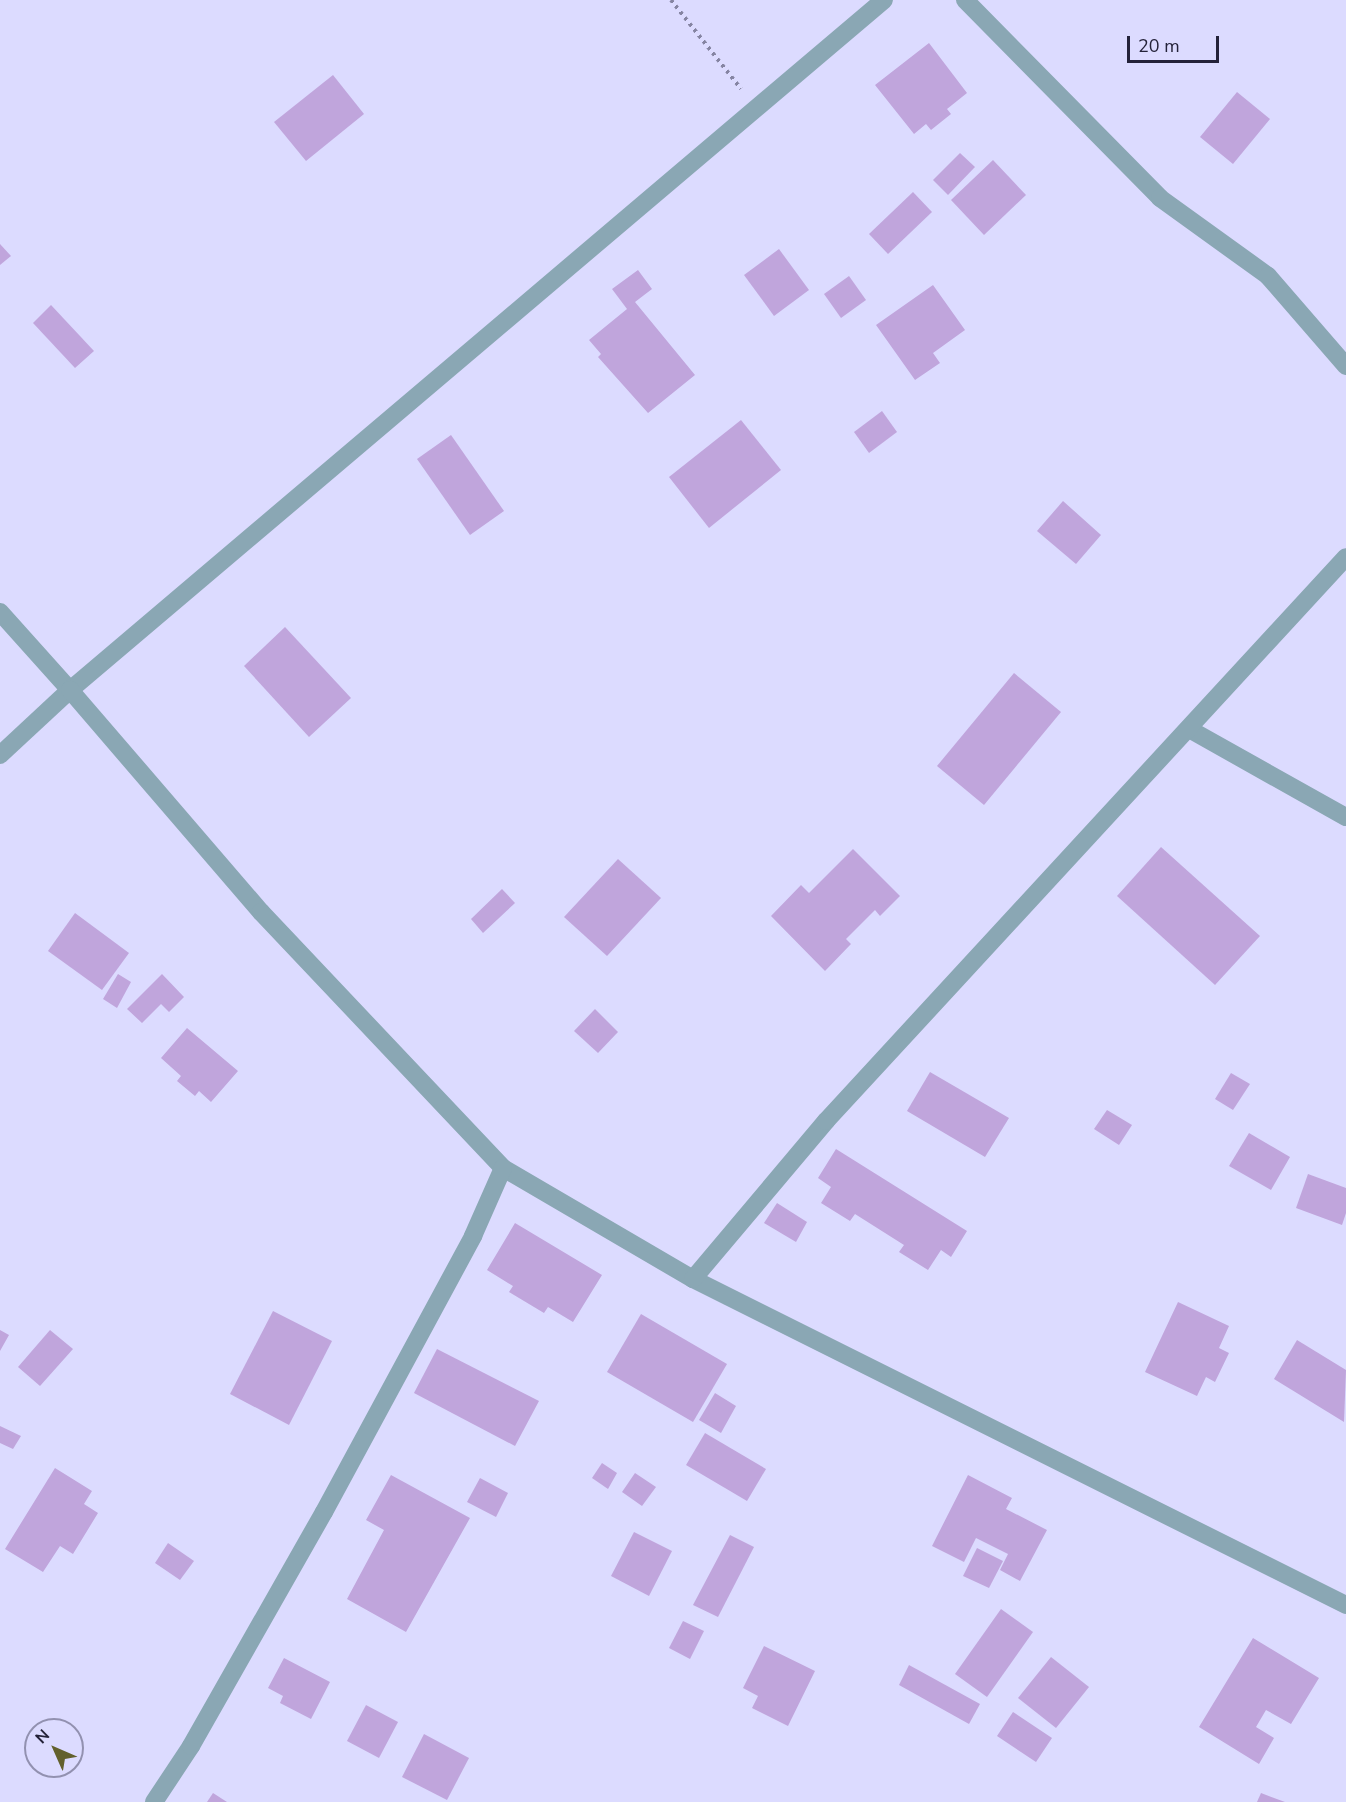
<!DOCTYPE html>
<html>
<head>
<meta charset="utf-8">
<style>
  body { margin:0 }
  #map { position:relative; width:1346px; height:1802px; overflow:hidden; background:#dcdbff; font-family:"Nunito Sans",sans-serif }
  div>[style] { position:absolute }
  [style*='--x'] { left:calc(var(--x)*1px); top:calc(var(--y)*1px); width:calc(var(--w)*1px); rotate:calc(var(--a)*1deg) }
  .building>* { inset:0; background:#c0a5dc }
  .path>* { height:4px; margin-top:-2px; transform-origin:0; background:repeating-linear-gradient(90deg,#8584a2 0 3px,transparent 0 7.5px) }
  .minor>* { height:18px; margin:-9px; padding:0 9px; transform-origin:9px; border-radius:9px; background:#8aa7b4 }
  span { translate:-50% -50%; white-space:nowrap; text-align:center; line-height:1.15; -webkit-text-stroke:6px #dcdbff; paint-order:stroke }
  .north { position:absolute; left:24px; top:1718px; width:60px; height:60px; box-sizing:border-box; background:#dcdbff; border:2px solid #9291b0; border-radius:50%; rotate:315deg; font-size:16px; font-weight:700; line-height:24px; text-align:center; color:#242239 }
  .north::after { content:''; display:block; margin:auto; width:21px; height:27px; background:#62602d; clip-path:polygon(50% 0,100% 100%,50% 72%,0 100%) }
  .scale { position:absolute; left:1127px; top:36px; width:92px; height:27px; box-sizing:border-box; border:3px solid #242239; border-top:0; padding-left:8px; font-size:18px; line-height:21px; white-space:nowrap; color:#242239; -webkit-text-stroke:4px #dcdbff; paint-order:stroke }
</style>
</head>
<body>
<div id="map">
  <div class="building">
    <div style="clip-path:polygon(929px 43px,967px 93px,947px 109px,951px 114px,931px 130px,926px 124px,914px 134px,875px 85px)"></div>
    <div style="clip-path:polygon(333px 75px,364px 114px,306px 161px,274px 122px)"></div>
    <div style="clip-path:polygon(1237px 92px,1270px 119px,1233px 164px,1200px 137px)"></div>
    <div style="clip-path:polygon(960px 153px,975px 167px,948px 195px,933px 180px)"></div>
    <div style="clip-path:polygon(993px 160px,1026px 195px,984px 235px,951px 200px)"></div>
    <div style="clip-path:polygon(913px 192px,932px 212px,888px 254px,869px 234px)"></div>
    <div style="clip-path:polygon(0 244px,11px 256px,0 265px)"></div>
    <div style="clip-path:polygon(779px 249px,809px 290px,774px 316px,744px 275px)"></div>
    <div style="clip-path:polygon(638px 270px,652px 289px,635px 302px,695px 375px,648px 413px,598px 357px,601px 354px,589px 340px,627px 309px,612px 289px)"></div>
    <div style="clip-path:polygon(849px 276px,866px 300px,841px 318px,824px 294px)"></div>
    <div style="clip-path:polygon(933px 285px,965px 330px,933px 353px,940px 363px,915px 380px,876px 325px)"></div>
    <div style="clip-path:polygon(51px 305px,94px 351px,75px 368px,33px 323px)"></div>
    <div style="clip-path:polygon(882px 411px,897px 432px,869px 453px,854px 432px)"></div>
    <div style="clip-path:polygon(741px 420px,781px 470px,709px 528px,669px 477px)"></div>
    <div style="clip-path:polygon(451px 435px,504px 511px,470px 535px,417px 459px)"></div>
    <div style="clip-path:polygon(1063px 501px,1101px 535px,1076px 564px,1037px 531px)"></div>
    <div style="clip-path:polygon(285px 627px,351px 698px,309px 737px,244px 666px)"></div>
    <div style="clip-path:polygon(1014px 673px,1061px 712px,984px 805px,937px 766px)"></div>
    <div style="clip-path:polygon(1161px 847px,1260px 936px,1215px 985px,1117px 896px)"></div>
    <div style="clip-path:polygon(853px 849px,900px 896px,880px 916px,875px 910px,846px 939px,851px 944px,825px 971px,771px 916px,801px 885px,809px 893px)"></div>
    <div style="clip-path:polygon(618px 859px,661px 898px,607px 956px,564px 917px)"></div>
    <div style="clip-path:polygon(502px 889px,515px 903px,483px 933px,471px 919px)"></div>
    <div style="clip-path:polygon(75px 913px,129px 953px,102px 990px,48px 951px)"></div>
    <div style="clip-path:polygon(118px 974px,131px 982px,117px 1008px,103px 999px)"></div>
    <div style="clip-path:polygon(162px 974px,184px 997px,169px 1012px,161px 1004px,142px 1023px,127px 1009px)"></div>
    <div style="clip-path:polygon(595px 1009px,618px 1032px,598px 1053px,574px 1031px)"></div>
    <div style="clip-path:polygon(187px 1028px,238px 1071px,211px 1102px,199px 1091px,195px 1096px,177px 1081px,181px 1076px,161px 1058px)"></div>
    <div style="clip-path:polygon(930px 1072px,1009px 1118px,985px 1157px,907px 1111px)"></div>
    <div style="clip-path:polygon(1231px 1073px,1250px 1084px,1233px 1110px,1215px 1099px)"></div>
    <div style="clip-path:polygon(1107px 1110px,1132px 1125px,1119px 1145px,1094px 1129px)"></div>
    <div style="clip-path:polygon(1249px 1133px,1290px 1157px,1271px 1190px,1229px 1166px)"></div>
    <div style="clip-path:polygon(836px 1149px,967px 1231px,951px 1257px,941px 1250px,928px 1270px,899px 1252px,904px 1245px,855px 1214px,850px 1221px,821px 1203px,831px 1187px,818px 1178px)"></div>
    <div style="clip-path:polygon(1308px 1174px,1346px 1188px,1346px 1213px,1342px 1225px,1296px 1208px)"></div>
    <div style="clip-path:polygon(777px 1203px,807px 1222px,796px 1242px,764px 1223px)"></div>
    <div style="clip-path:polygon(515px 1223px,602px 1275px,573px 1322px,548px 1307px,544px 1313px,509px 1292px,513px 1286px,487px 1270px)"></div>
    <div style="clip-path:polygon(1178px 1302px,1229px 1326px,1219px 1348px,1229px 1353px,1215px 1382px,1206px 1377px,1197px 1396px,1145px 1372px)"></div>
    <div style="clip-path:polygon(273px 1311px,332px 1341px,289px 1425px,230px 1394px)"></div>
    <div style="clip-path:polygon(641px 1314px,727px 1364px,693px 1422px,607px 1372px)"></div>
    <div style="clip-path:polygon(0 1330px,9px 1335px,0 1351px)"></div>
    <div style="clip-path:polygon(50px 1330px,73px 1349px,40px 1386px,18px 1367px)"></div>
    <div style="clip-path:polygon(1297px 1340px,1346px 1370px,1344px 1422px,1274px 1379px)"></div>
    <div style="clip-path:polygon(437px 1349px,539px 1401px,515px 1446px,414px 1393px)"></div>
    <div style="clip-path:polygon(715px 1393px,736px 1406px,721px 1433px,699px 1420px)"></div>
    <div style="clip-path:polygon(0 1426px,21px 1436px,13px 1449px,0 1443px)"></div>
    <div style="clip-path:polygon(705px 1433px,766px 1469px,747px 1501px,686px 1465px)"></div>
    <div style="clip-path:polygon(602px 1463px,617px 1473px,608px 1489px,592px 1478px)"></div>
    <div style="clip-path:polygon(55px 1468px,92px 1491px,84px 1504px,98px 1513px,73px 1554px,60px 1546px,43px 1572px,5px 1549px)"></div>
    <div style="clip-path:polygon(635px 1473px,656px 1487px,642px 1506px,622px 1492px)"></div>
    <div style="clip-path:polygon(391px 1475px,470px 1518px,406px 1632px,347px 1599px,384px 1530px,366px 1520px)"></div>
    <div style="clip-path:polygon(968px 1475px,1012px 1498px,1006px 1509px,1047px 1530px,1020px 1581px,1000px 1570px,1008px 1554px,976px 1538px,964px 1562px,932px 1546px)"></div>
    <div style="clip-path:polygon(480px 1478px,508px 1493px,496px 1517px,467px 1502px)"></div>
    <div style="clip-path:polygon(634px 1532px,672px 1551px,649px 1596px,611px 1576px)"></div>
    <div style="clip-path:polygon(730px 1535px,754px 1547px,718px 1617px,693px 1605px)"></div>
    <div style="clip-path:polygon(168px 1543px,194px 1561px,180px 1580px,155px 1563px)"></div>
    <div style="clip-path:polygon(977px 1548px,1003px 1561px,989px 1588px,963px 1576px)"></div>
    <div style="clip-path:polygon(1001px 1609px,1033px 1632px,987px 1697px,955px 1674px)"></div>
    <div style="clip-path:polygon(683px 1621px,704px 1631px,690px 1659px,669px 1648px)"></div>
    <div style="clip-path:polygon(1253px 1638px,1319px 1678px,1291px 1724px,1266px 1710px,1256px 1727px,1274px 1738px,1259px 1764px,1199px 1727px)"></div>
    <div style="clip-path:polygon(764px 1646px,815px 1671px,788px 1726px,752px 1708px,758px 1696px,743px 1688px)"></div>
    <div style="clip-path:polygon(1051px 1657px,1089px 1687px,1056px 1728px,1018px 1698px)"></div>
    <div style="clip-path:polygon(284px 1658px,330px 1682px,311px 1719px,280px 1703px,283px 1696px,268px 1688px)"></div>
    <div style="clip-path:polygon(909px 1665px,980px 1704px,969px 1724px,899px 1685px)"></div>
    <div style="clip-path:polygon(366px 1705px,398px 1722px,379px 1758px,347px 1741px)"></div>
    <div style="clip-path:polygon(1013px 1712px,1052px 1738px,1036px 1762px,997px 1736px)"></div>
    <div style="clip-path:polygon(424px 1734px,469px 1758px,447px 1800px,402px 1777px)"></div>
    <div style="clip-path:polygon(213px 1793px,227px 1802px,207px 1802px)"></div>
    <div style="clip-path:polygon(1261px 1793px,1285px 1802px,1257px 1802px)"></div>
  </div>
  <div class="path">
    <div style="--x:671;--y:0;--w:113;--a:51.8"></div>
  </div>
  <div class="minor">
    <div style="--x:965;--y:0;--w:278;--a:45.4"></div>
    <div style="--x:1160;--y:198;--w:133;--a:35.8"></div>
    <div style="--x:1268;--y:276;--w:119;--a:49.1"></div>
    <div style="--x:0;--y:612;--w:105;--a:48.1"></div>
    <div style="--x:70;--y:690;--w:1067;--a:-40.29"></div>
    <div style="--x:1189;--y:729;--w:180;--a:29.3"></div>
    <div style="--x:0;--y:755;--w:96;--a:-42.9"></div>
    <div style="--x:70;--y:690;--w:293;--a:49.3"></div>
    <div style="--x:261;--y:912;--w:352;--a:46.6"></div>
    <div style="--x:503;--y:1168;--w:220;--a:30.3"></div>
    <div style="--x:693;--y:1279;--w:730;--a:26.53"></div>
    <div style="--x:693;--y:1279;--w:207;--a:-49.9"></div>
    <div style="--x:826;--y:1121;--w:767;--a:-47.32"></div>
    <div style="--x:154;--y:1802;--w:67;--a:-56.5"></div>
    <div style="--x:191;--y:1746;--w:269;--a:-60.4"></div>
    <div style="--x:324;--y:1512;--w:314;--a:-61.6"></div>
    <div style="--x:473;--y:1236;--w:74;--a:-66.2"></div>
  </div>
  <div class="north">N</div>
  <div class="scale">20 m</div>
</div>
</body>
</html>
